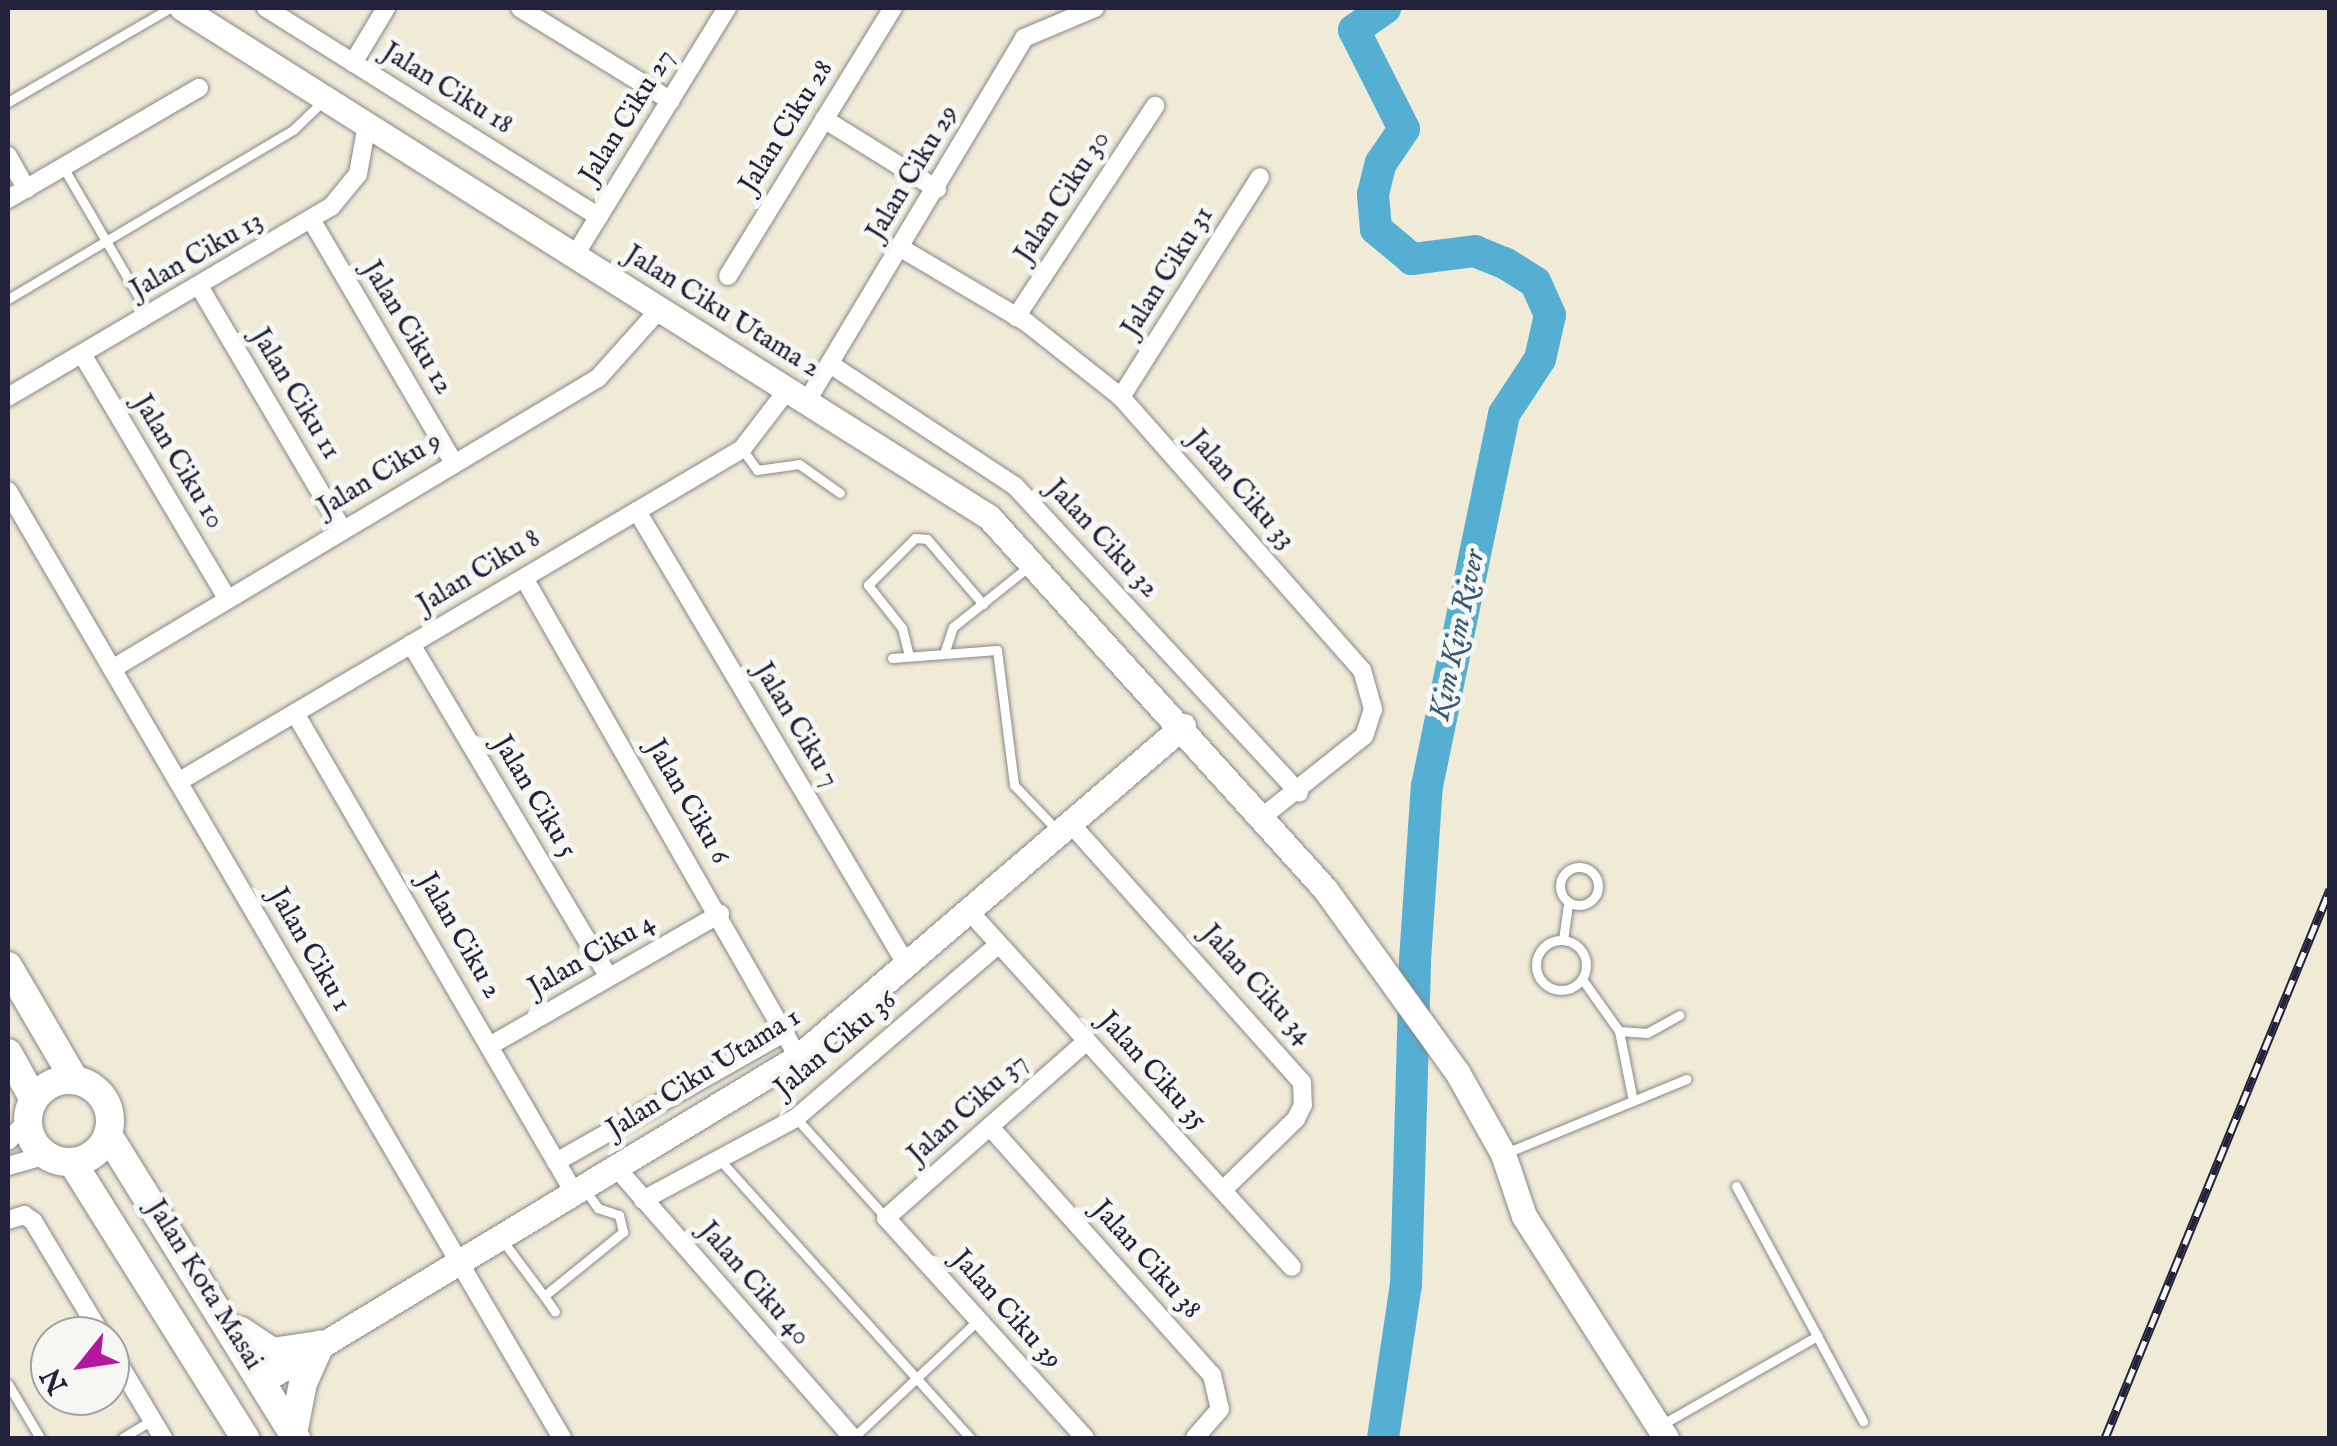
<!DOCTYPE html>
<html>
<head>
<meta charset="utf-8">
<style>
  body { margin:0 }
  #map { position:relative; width:2337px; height:1446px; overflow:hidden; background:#efebd7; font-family:"IM FELL English",serif }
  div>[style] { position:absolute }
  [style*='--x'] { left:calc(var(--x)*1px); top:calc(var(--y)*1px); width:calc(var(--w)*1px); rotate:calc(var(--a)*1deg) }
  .river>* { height:32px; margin:-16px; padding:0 16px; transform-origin:16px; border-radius:16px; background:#55afd2 }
  .roads { filter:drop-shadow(0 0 2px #888689) drop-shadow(0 0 2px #888689) }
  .lane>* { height:9px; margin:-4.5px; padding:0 4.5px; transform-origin:4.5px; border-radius:4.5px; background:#fff }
  .lane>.ring { margin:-4.5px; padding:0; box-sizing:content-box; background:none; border:9px solid #fff; border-radius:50% }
  .street>* { height:18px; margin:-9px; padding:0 9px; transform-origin:9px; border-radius:9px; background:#fff }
  .secondary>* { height:25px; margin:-12.5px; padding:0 12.5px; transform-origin:12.5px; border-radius:12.5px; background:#fff }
  .primary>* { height:28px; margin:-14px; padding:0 14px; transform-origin:14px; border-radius:14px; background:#fff }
  .primary>.ring { margin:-14px; padding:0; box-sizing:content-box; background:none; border:28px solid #fff; border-radius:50% }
  .rail>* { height:9px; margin-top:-4.5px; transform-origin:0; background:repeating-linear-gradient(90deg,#f6f6f2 0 15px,#22223b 0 30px); box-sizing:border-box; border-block:2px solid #22223b }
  span { translate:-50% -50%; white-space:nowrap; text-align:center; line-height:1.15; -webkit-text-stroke:10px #f6f6f2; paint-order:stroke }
  .street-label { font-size:28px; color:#22223b }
  .water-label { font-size:30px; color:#365a77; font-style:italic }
  .frame { position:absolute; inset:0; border:10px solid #22223b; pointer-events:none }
  .north { position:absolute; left:30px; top:1316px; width:100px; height:100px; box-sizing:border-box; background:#f6f6f2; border:2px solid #a1a1a9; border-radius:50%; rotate:240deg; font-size:28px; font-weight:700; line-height:40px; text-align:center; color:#22223b }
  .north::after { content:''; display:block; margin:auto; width:35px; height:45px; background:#b5179e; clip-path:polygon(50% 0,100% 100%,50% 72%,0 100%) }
</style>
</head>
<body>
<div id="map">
  <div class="river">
    <div style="--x:1383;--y:1438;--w:155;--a:-81.5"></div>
    <div style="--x:1406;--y:1285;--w:325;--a:-88.4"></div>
    <div style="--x:1415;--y:960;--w:174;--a:-86.1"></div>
    <div style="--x:1427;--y:786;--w:380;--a:-78.3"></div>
    <div style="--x:1504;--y:414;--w:66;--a:-56.8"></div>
    <div style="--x:1540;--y:359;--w:45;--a:-77.2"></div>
    <div style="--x:1550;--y:315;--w:36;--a:-114"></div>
    <div style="--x:1535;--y:282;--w:36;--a:-148"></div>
    <div style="--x:1504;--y:263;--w:31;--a:-158"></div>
    <div style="--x:1475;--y:251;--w:64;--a:172.8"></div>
    <div style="--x:1412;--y:259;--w:47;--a:-140.2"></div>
    <div style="--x:1376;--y:229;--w:35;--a:-95"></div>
    <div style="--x:1373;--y:194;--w:32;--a:-76"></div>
    <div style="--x:1381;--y:163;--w:41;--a:-55.9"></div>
    <div style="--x:1404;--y:129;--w:111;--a:-116.8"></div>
    <div style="--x:1354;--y:30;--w:38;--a:-35"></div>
  </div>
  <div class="roads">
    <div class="lane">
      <div style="--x:8;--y:102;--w:187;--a:-30.1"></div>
      <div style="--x:63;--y:167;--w:171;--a:59.8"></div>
      <div style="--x:8;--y:299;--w:331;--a:-30.7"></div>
      <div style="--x:293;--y:130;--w:43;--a:-44.1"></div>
      <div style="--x:742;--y:449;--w:26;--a:54"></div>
      <div style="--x:757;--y:470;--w:42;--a:-8.1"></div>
      <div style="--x:799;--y:464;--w:50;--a:35.3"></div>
      <div style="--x:945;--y:651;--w:25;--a:-72"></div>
      <div style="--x:953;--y:627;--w:96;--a:-38.7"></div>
      <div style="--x:909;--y:656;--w:29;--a:-104"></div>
      <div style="--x:902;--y:628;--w:55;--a:-128.3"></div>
      <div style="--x:868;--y:585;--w:66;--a:-45"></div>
      <div style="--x:915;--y:538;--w:12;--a:5"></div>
      <div style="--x:927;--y:539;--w:86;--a:49.3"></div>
      <div style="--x:892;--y:658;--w:105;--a:-4.4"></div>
      <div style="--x:997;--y:650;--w:136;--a:82.8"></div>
      <div style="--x:1014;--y:785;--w:64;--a:46.3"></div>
      <div class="ring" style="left:1560px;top:867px;width:29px;height:29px"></div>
      <div style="--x:1563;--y:940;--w:37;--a:-82"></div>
      <div class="ring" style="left:1536px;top:940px;width:41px;height:41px"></div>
      <div style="--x:1582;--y:979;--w:64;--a:54.6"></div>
      <div style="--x:1633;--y:1101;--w:71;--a:-101.3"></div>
      <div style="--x:1619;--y:1031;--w:28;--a:4"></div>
      <div style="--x:1647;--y:1033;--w:37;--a:-29"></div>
      <div style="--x:796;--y:1118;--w:135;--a:48"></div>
      <div style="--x:1506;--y:1153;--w:195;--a:-22.3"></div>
      <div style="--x:720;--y:1160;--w:374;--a:48"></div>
      <div style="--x:1736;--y:1186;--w:170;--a:61.6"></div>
      <div style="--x:503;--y:1241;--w:69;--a:53.3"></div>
      <div style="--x:544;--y:1296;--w:102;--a:-39"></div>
      <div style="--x:623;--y:1232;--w:17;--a:-103"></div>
      <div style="--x:619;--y:1215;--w:22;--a:-162"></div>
      <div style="--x:598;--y:1208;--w:22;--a:-126"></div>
      <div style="--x:544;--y:1296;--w:19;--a:55"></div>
      <div style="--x:8;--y:1384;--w:63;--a:59.3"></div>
      <div style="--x:1661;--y:1425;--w:180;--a:-29.7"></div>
      <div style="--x:1817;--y:1336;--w:97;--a:61.6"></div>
      <div style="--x:122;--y:1438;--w:35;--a:-31"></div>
      <div style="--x:853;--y:1438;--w:172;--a:-43.3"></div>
    </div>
    <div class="street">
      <div style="--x:266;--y:8;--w:393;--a:32.1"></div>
      <div style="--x:520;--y:8;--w:177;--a:31.6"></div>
      <div style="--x:353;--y:63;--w:64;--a:-59"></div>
      <div style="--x:824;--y:119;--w:133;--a:31.8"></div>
      <div style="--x:8;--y:156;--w:38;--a:61"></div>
      <div style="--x:8;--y:199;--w:221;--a:-30.2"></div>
      <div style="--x:312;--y:221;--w:281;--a:59.6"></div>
      <div style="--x:901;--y:248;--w:145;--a:30.6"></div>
      <div style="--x:1026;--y:322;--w:121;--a:38.3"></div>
      <div style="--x:1121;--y:397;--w:364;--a:48.6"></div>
      <div style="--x:1362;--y:670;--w:41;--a:74.2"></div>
      <div style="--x:1373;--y:709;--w:28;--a:108"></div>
      <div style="--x:1364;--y:736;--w:130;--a:141.5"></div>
      <div style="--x:575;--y:255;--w:290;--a:-58.4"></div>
      <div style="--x:728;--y:276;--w:315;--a:-58.4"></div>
      <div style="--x:199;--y:286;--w:283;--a:59.5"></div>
      <div style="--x:1016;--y:317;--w:253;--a:-56.6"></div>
      <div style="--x:82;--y:354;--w:284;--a:59.3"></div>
      <div style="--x:830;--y:364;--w:222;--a:33.4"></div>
      <div style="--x:1015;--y:486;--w:418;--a:47.2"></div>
      <div style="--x:8;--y:397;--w:375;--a:-30.5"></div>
      <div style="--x:331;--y:207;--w:43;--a:-50.7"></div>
      <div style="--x:358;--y:174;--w:51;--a:-79.8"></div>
      <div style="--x:1121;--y:397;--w:260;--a:-57.7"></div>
      <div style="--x:807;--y:401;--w:423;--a:-59.1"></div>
      <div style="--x:1024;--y:38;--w:77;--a:-22.9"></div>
      <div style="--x:8;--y:491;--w:1097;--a:59.67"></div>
      <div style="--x:637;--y:511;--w:530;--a:59.28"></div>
      <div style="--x:524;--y:578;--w:552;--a:60.23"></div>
      <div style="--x:411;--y:644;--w:387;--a:59.3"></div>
      <div style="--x:112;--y:669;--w:566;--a:-30.91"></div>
      <div style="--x:598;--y:378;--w:93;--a:-48.1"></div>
      <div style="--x:295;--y:713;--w:551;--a:59.8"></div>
      <div style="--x:178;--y:782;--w:655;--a:-30.56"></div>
      <div style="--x:742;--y:449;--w:76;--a:-52.5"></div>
      <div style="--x:1071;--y:824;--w:346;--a:48.2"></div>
      <div style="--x:1302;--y:1082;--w:23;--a:88"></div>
      <div style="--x:1303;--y:1105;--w:16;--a:117"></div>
      <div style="--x:1296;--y:1119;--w:102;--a:135.8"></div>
      <div style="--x:970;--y:912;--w:479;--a:47.8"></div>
      <div style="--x:491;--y:1045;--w:264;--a:-29.8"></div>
      <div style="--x:990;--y:1127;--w:333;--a:48.2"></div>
      <div style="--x:1212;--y:1375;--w:35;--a:77"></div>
      <div style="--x:1220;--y:1409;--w:38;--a:131"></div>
      <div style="--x:8;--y:1141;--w:28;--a:-46"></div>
      <div style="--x:556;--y:1162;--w:264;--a:-29.5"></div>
      <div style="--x:614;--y:1165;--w:363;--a:48.8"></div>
      <div style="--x:8;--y:1166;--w:40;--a:-16"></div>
      <div style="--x:643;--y:1200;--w:174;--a:-28.2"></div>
      <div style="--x:796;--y:1118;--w:267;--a:-40.6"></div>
      <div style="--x:8;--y:1220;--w:17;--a:-17"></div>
      <div style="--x:24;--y:1215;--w:11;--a:34"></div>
      <div style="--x:33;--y:1221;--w:134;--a:59"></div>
      <div style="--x:110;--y:1349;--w:104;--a:59.2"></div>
      <div style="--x:1085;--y:1438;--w:297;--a:-132.1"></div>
      <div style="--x:886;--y:1218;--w:268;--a:-41.4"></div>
    </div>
    <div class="secondary">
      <div style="--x:182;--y:8;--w:954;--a:32.24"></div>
      <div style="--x:989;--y:517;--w:501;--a:47.91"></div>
      <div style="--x:1325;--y:889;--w:226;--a:54.2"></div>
      <div style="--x:1457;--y:1072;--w:94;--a:60.7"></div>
      <div style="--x:1503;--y:1154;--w:65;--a:71.3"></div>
      <div style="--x:1524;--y:1216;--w:264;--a:57.4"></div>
      <div style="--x:264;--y:1380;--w:624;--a:-31.17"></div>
      <div style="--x:798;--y:1057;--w:508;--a:-40.69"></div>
    </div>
    <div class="primary">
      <div style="--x:8;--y:966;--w:131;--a:59.7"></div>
      <div style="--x:8;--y:1053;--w:51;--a:60.9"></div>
      <div class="ring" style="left:28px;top:1080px;width:54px;height:54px"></div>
      <div style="--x:108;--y:1135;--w:357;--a:58.2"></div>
      <div style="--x:72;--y:1162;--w:326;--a:57.9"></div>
      <div style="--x:241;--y:1331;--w:37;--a:34"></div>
      <div style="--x:272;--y:1352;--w:49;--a:-8.3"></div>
      <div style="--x:293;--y:1434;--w:52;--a:-78.9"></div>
      <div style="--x:303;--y:1383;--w:42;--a:-65.9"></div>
    </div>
  </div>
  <div class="rail">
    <div style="--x:2105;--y:1438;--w:593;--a:-67.71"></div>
  </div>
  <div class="street-label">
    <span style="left:447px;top:89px;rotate:32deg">Jalan Ciku 18</span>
    <span style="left:628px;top:117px;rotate:-58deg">Jalan Ciku 27</span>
    <span style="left:787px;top:127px;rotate:-58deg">Jalan Ciku 28</span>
    <span style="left:913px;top:173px;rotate:-59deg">Jalan Ciku 29</span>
    <span style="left:1063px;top:197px;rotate:-57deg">Jalan Ciku 30</span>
    <span style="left:197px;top:256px;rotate:-30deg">Jalan Ciku 13</span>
    <span style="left:1168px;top:272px;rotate:-58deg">Jalan Ciku 31</span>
    <span style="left:722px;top:312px;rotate:32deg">Jalan Ciku Utama 2</span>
    <span style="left:407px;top:328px;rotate:59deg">Jalan Ciku 12</span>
    <span style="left:295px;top:394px;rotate:59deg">Jalan Ciku 11</span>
    <span style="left:178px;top:462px;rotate:59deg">Jalan Ciku 10</span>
    <span style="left:380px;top:475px;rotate:-31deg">Jalan Ciku 9</span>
    <span style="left:1241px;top:490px;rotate:49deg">Jalan Ciku 33</span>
    <span style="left:1102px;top:539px;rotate:47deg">Jalan Ciku 32</span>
    <span style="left:479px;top:572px;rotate:-31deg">Jalan Ciku 8</span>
    <span style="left:796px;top:725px;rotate:59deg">Jalan Ciku 7</span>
    <span style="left:534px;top:797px;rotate:59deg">Jalan Ciku 5</span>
    <span style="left:687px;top:802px;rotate:60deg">Jalan Ciku 6</span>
    <span style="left:459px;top:936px;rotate:60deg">Jalan Ciku 2</span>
    <span style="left:309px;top:950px;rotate:60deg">Jalan Ciku 1</span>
    <span style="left:592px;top:956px;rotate:-30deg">Jalan Ciku 4</span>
    <span style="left:1256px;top:985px;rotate:48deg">Jalan Ciku 34</span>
    <span style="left:836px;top:1045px;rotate:-40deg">Jalan Ciku 36</span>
    <span style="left:1152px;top:1071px;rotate:48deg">Jalan Ciku 35</span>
    <span style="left:704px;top:1074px;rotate:-32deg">Jalan Ciku Utama 1</span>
    <span style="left:968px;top:1109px;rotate:-42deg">Jalan Ciku 37</span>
    <span style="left:1146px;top:1260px;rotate:48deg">Jalan Ciku 38</span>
    <span style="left:754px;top:1284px;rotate:49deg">Jalan Ciku 40</span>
    <span style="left:204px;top:1285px;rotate:58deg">Jalan Kota Masai</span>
    <span style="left:1006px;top:1310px;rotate:48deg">Jalan Ciku 39</span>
  </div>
  <div class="water-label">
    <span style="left:1458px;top:635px;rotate:-78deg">Kim Kim River</span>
  </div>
  <div class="frame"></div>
  <div class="north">N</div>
</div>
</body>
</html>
